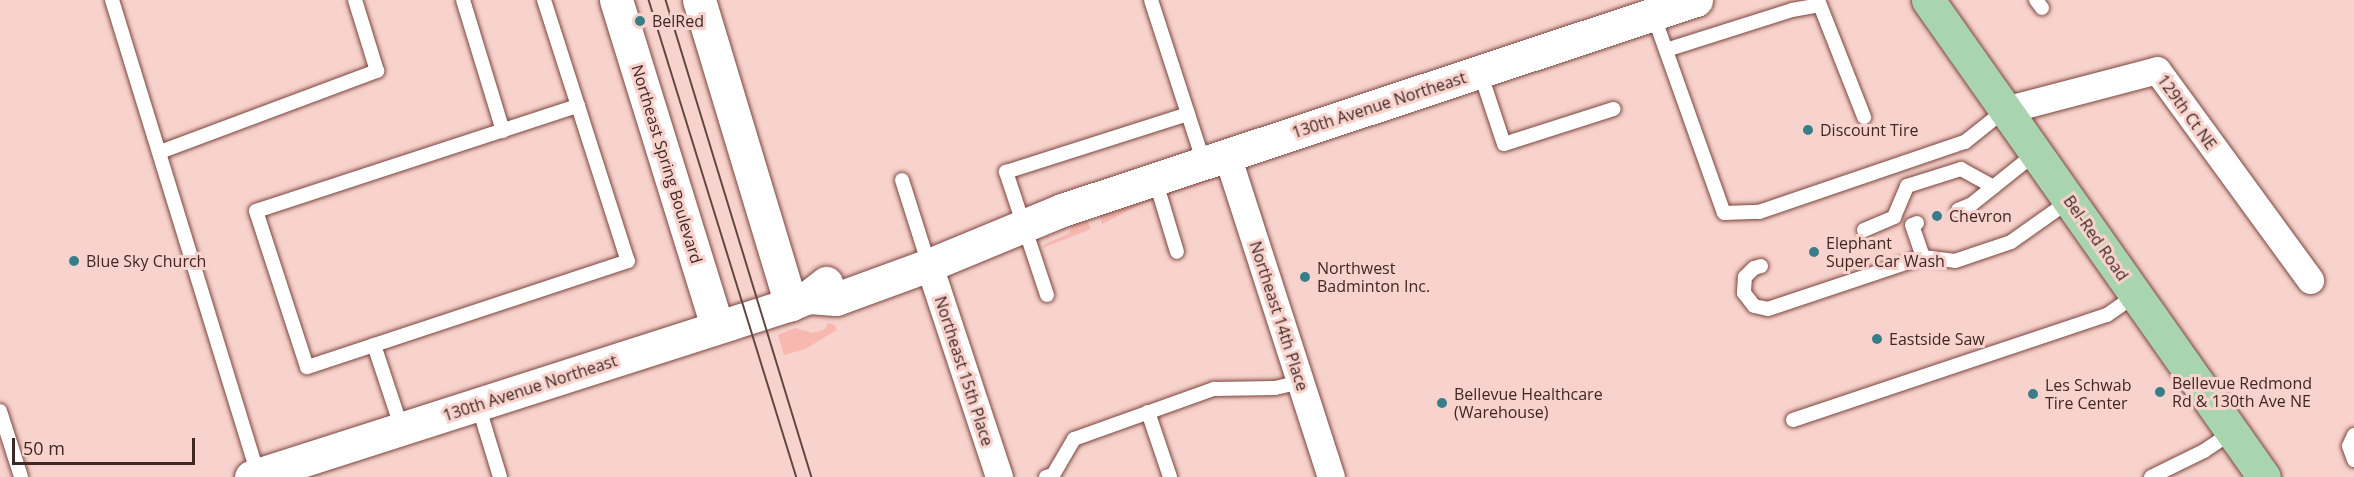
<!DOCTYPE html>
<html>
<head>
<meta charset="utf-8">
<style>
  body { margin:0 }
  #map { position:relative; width:2354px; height:477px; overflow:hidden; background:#f8d2cc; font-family:"Open Sans",sans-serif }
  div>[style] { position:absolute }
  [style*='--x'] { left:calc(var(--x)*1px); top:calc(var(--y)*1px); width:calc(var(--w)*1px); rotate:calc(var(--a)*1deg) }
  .green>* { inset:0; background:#f7b8af }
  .roads { filter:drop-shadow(0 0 2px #7a463f) drop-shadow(0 0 2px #7a463f) }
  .lane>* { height:14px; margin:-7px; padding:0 7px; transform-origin:7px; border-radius:7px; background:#fff }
  .street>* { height:27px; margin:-13.5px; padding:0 13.5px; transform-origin:13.5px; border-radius:13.5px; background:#fff }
  .secondary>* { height:33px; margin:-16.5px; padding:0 16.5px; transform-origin:16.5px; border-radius:16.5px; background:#fff }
  .primary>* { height:33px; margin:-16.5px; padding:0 16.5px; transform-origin:16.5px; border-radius:16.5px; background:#a9d4b0 }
  .tram>* { height:1.5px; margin:-0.75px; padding:0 0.75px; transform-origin:0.75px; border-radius:0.75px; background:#614642 }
  .dots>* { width:16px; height:16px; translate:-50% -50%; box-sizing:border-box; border:3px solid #f8d2cc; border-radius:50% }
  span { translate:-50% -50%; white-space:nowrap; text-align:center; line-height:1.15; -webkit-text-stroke:6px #f8d2cc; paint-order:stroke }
  .poi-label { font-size:16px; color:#3f2723 }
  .left { translate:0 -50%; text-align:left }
  .street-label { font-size:16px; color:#3f2723 }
  .scale { position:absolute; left:12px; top:438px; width:183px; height:27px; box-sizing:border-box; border:3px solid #3f2723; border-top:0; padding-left:8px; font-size:18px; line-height:21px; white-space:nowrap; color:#3f2723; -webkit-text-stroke:4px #f8d2cc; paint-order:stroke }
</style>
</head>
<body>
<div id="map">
  <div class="green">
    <div style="clip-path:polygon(1213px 176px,1221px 177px,1141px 204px,1102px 224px,1099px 213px)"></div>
    <div style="clip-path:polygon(1086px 218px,1091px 229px,1043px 248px,1045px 244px,1068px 234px,1074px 224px)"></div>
    <div style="clip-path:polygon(828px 323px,835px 325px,837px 330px,805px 349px,784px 355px,778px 335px,795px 328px,813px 333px,825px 329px)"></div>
  </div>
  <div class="roads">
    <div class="lane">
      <div style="--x:112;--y:0;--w:497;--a:72.9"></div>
      <div style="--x:463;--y:0;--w:137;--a:73"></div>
      <div style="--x:544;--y:0;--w:274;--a:72.2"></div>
      <div style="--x:628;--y:261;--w:338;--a:161.7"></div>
      <div style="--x:307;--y:367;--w:164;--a:-108.1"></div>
      <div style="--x:256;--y:211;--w:339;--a:-18.1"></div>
      <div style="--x:1151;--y:0;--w:171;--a:72"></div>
      <div style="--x:1818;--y:0;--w:126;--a:68.5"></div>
      <div style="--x:2036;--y:0;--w:10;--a:53"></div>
      <div style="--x:1653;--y:14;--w:211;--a:70.4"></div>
      <div style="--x:1724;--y:213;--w:35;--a:-2"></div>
      <div style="--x:1759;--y:212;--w:218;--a:-18.8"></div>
      <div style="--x:1965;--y:142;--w:51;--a:-38.7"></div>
      <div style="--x:1666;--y:50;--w:132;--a:-17.6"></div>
      <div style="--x:1792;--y:10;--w:28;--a:-10"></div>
      <div style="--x:1480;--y:72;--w:76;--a:71.6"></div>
      <div style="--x:1504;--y:144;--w:115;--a:-17.7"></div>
      <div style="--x:160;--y:152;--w:232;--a:-20.5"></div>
      <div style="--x:377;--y:71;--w:74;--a:-107.2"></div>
      <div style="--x:1155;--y:179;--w:76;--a:73.2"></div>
      <div style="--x:902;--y:180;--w:89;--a:72.4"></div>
      <div style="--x:1958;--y:210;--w:15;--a:-23"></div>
      <div style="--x:1972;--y:204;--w:82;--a:-38.6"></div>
      <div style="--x:1917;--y:223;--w:5;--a:158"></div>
      <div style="--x:1912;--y:225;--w:34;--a:71"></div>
      <div style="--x:1923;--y:257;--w:32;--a:7"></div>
      <div style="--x:1955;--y:261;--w:59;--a:-18.7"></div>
      <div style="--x:2011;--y:242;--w:71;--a:-35.3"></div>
      <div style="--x:1864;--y:230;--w:33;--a:-23"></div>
      <div style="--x:1894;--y:217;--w:34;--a:-67"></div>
      <div style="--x:1907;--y:186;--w:57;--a:-17.5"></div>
      <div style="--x:1961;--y:169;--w:37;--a:29"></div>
      <div style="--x:1761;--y:266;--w:7;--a:164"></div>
      <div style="--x:1754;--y:268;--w:13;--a:135"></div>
      <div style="--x:1745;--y:277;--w:16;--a:94"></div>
      <div style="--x:1744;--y:293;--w:16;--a:52"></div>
      <div style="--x:1754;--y:306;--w:14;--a:12"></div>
      <div style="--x:1768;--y:309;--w:163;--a:-18.5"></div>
      <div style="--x:1047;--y:295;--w:130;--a:-108.4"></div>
      <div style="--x:1006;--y:172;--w:191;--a:-17.7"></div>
      <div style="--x:374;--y:345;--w:89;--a:71.6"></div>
      <div style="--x:478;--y:405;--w:75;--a:73"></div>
      <div style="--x:0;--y:411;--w:69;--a:72.3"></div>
      <div style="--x:1148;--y:412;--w:69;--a:71.3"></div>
      <div style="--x:1793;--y:420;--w:331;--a:-18.5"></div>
      <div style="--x:2107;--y:315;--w:35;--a:-35"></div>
      <div style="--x:2354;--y:435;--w:12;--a:114"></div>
      <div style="--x:2349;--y:446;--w:15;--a:70"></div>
      <div style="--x:1046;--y:477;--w:7;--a:-16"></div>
      <div style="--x:1053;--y:475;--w:42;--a:-59.7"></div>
      <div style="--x:1074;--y:439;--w:149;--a:-19.7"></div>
      <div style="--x:1214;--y:389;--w:61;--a:-0.9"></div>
      <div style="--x:1275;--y:388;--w:26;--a:-13"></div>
      <div style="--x:2151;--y:477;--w:59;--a:-26.1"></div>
      <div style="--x:2204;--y:451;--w:34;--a:-34"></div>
    </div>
    <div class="street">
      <div style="--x:2005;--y:110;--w:157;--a:-14.7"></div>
      <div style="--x:2157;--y:70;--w:260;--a:53.9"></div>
      <div style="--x:1227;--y:155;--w:338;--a:72.1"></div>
      <div style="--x:929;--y:265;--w:223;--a:71.7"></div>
    </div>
    <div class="secondary">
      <div style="--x:616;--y:0;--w:342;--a:72.8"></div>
      <div style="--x:699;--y:0;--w:318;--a:73.2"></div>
      <div style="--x:808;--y:297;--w:28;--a:4"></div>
      <div style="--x:836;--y:299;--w:99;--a:-20.1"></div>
      <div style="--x:929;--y:265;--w:144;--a:-22.5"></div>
      <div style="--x:1062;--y:210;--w:668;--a:-18.33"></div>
      <div style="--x:251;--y:477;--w:567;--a:-17.76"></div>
      <div style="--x:791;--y:304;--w:18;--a:-22"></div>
      <div style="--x:808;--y:297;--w:23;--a:-38"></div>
    </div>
    <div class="primary">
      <div style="--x:1928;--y:0;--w:583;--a:54.84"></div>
    </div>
  </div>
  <div class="tram">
    <div style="--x:649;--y:0;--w:499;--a:72.8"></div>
    <div style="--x:666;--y:0;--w:499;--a:73"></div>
  </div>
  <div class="dots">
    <div style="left:640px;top:21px;background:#387e89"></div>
    <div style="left:1808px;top:130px;background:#387e89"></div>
    <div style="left:1937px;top:216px;background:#387e89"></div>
    <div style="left:1814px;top:252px;background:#387e89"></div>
    <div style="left:74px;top:261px;background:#387e89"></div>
    <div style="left:1305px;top:277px;background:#387e89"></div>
    <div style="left:1877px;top:339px;background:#387e89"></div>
    <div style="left:2160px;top:392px;background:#387e89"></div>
    <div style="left:2033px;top:394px;background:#387e89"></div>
    <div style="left:1442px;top:403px;background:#387e89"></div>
  </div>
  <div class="poi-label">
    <span class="left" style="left:652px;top:21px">BelRed</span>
    <span class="left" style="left:1820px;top:130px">Discount Tire</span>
    <span class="left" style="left:1949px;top:216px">Chevron</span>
    <span class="left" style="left:1826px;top:252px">Elephant<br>Super Car Wash</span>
    <span class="left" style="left:86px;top:261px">Blue Sky Church</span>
    <span class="left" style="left:1317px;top:277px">Northwest<br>Badminton Inc.</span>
    <span class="left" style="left:1889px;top:339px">Eastside Saw</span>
    <span class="left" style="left:2172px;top:392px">Bellevue Redmond<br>Rd &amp; 130th Ave NE</span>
    <span class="left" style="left:2045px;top:394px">Les Schwab<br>Tire Center</span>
    <span class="left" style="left:1454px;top:403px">Bellevue Healthcare<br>(Warehouse)</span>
  </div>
  <div class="street-label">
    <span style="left:1379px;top:105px;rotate:-18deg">130th Avenue Northeast</span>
    <span style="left:2187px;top:112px;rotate:54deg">129th Ct NE</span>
    <span style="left:667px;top:164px;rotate:73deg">Northeast Spring Boulevard</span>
    <span style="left:2096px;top:238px;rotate:55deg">Bel-Red Road</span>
    <span style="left:1279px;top:316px;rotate:72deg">Northeast 14th Place</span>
    <span style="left:964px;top:371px;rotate:72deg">Northeast 15th Place</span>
    <span style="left:530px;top:388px;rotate:-18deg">130th Avenue Northeast</span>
  </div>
  <div class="scale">50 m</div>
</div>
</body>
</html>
